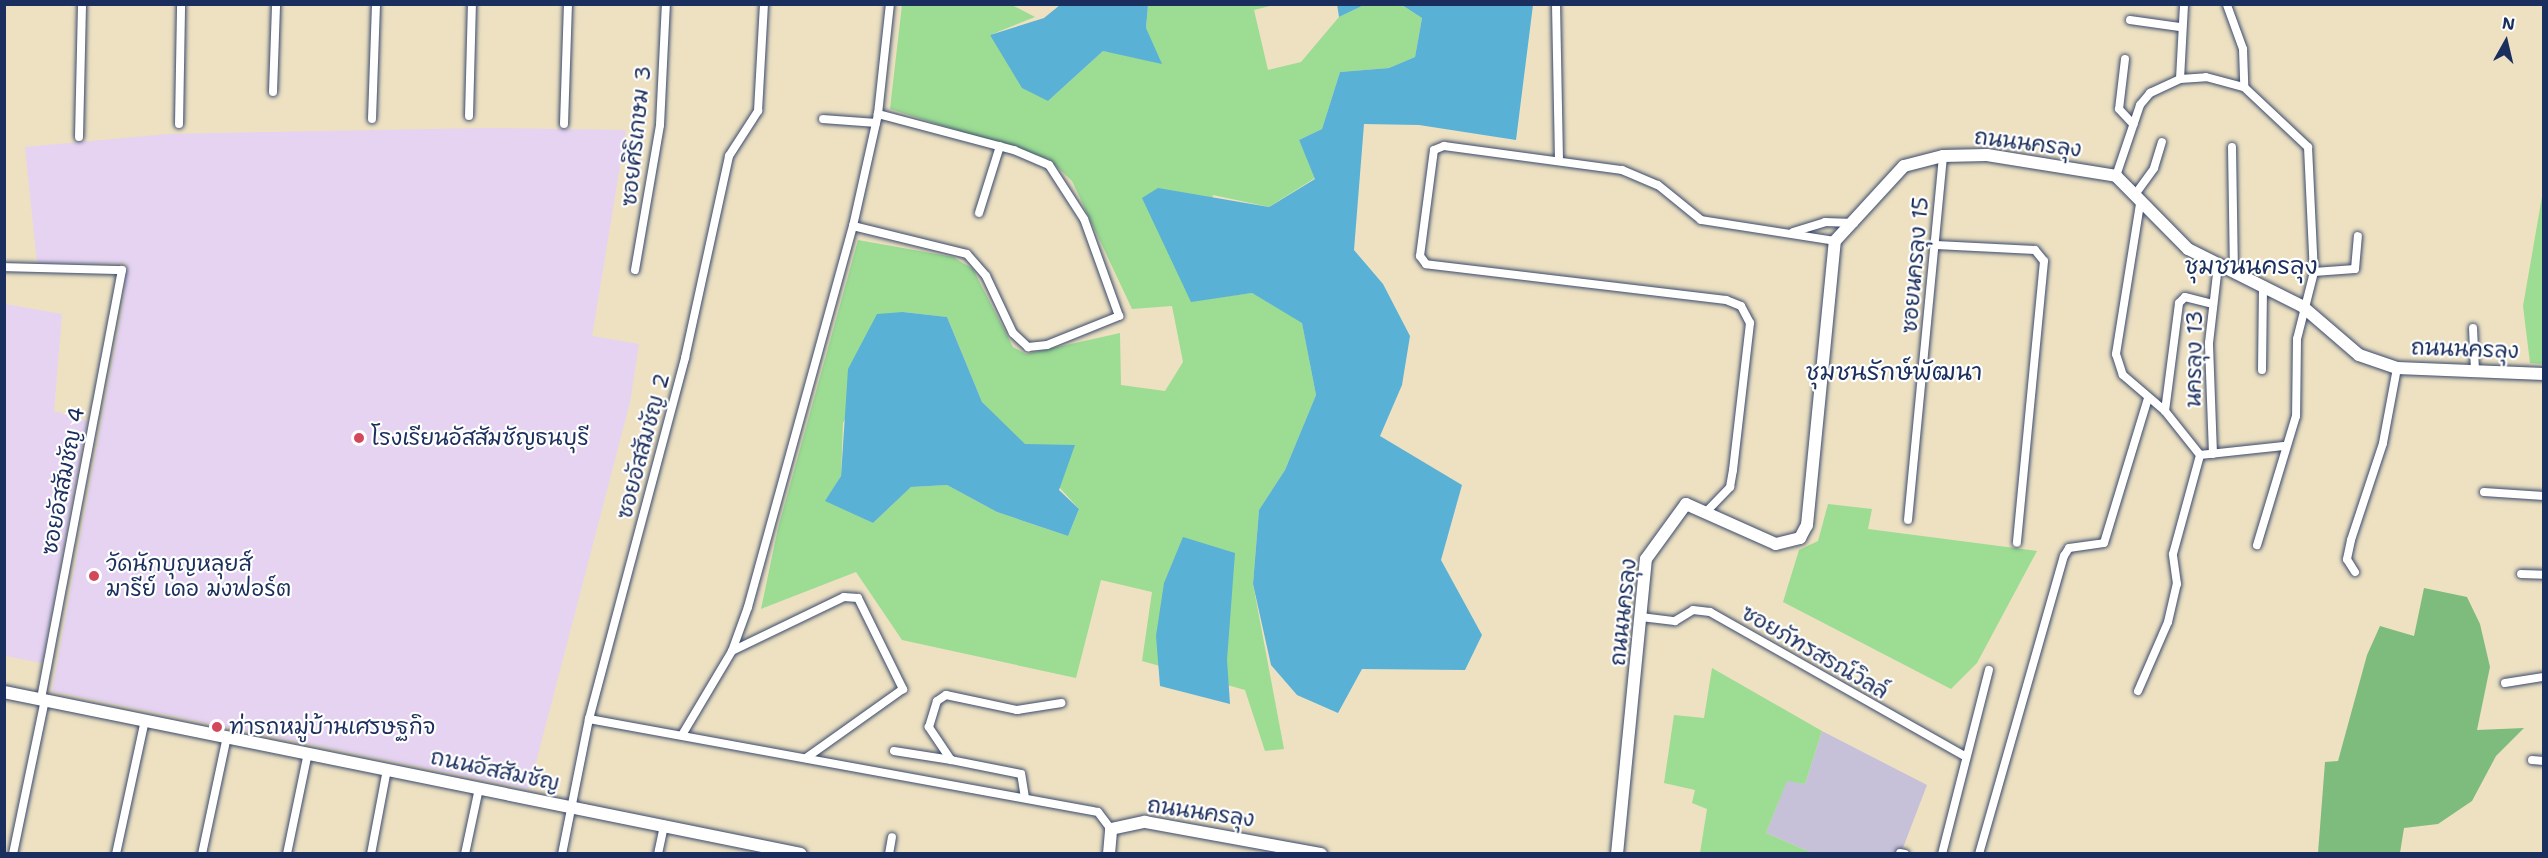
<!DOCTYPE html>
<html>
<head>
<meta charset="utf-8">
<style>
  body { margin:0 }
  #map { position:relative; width:2548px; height:858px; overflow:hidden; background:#ede1c2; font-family:"Shantell Sans","Playpen Sans Thai",sans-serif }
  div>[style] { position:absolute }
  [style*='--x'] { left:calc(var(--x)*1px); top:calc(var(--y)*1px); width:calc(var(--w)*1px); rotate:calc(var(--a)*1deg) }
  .built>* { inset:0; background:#e5d3f1 }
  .industrial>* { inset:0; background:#c7c0d9 }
  .green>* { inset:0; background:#9cdc93 }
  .forest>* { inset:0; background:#7dbc7d }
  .water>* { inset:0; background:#59b1d6 }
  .roads { filter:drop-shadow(0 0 2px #3a4a6d) drop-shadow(0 0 2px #3a4a6d) }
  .street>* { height:8px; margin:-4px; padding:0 4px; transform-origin:4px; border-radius:4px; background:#fff }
  .secondary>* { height:12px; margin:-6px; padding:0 6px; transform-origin:6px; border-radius:6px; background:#fff }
  .dots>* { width:16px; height:16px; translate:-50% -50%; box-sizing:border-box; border:3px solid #fff; border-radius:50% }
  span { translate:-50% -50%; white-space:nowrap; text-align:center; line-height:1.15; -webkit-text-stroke:4.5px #fff; paint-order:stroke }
  .street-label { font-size:22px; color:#1b2f5e }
  .poi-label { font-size:22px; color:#1b2f5e }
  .left { translate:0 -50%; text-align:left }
  .neighbourhood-label { font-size:24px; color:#1b2f5e }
  .frame { position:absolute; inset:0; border:6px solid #1b2f5e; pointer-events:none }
  .north { position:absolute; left:2476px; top:12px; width:60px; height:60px; -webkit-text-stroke:4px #fff; paint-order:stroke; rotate:8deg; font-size:16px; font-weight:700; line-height:24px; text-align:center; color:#1b2f5e }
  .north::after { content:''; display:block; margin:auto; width:21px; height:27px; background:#1b2f5e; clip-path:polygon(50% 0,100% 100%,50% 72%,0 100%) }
</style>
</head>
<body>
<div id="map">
  <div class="built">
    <div style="clip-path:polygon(485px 128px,626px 130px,592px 336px,639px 344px,630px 402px,529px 789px,52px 691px,123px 305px,127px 263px,37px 263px,25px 147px,167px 134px)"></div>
    <div style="clip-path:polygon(5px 304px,62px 314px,54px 411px,87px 421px,42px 663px,5px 656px)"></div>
  </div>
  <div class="industrial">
    <div style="clip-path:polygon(1822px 731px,1927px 785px,1901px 853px,1812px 853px,1766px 833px,1787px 780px,1805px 784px)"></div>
  </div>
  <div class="green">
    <div style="clip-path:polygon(evenodd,902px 5px,1012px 5px,1035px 17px,990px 35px,1048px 101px,1103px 51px,1129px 55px,1146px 28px,1148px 5px,1274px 5px,1254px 10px,1268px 70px,1301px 62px,1339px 17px,1364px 5px,1402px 5px,1422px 18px,1415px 57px,1389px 68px,1340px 72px,1322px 129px,1299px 140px,1315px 178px,1269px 207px,1213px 195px,1191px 301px,1252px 293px,1302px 322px,1316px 395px,1285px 470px,1259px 510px,1253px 584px,1284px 749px,1265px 751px,1245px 690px,1142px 661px,1152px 592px,1101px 580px,1076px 678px,902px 640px,856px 572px,761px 609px,778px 528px,858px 240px,953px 257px,973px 269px,1013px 347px,1026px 354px,1120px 333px,1121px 385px,1165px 391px,1183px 362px,1172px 306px,1132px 309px,1072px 181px,1049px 159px,890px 109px,902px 5px,903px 312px,947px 317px,982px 402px,1079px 509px,1068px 536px,997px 512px,947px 485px,911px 487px,873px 523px,826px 501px,841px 476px,843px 423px,903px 312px)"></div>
    <div style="clip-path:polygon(2543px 191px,2543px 364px,2530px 363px,2523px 306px)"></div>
    <div style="clip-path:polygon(1828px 504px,1872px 509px,1868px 529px,2037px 551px,1977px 663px,1951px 689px,1783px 602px,1799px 550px,1818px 541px)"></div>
    <div style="clip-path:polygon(1712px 668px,1822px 731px,1805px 784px,1787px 781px,1766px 833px,1812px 853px,1700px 853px,1707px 809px,1692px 803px,1695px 790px,1664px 783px,1674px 715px,1704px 718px)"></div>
  </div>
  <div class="forest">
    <div style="clip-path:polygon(2424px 588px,2467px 597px,2480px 624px,2490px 667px,2477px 730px,2524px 728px,2496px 756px,2472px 801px,2438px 824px,2404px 828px,2400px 853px,2318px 853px,2325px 762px,2338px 761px,2367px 655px,2380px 626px,2414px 636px)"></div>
  </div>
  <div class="water">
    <div style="clip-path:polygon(1337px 4px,1364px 4px,1364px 5px,1339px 17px)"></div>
    <div style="clip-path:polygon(1060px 5px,1148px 5px,1146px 28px,1162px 64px,1103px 51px,1048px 101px,1022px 88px,990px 35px,1044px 18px)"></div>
    <div style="clip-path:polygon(1402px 5px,1533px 5px,1516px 140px,1419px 125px,1364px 124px,1354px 250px,1383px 284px,1410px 336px,1402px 385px,1380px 436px,1462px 485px,1441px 560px,1482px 635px,1465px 670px,1362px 669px,1338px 713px,1297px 695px,1271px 665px,1253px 584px,1259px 510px,1285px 470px,1316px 395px,1302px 323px,1252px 293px,1191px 302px,1142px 198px,1158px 188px,1269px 207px,1315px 179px,1299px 140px,1322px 129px,1340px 72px,1389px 68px,1415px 57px,1422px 18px)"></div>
    <div style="clip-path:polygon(903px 312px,947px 317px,982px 402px,1025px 444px,1075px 445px,1059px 490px,1079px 509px,1068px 536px,997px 512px,947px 485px,911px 487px,873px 523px,825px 501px,841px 476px,848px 369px,877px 314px)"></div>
    <div style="clip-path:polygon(1183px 537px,1235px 553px,1227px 660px,1230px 704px,1160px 686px,1156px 636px,1164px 583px)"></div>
  </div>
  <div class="roads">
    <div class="street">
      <div style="--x:1556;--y:4;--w:156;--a:88.9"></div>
      <div style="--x:2227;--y:5;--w:47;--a:70"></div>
      <div style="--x:2243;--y:49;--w:38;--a:88"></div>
      <div style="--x:2130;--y:20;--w:50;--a:8"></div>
      <div style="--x:2125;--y:59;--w:50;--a:96.8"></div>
      <div style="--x:2119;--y:109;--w:21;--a:47"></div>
      <div style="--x:2180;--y:79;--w:75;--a:-86.9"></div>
      <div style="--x:273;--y:92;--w:88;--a:-88"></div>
      <div style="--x:469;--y:116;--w:112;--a:-88.5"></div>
      <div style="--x:372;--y:119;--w:115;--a:-88"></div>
      <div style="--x:823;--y:119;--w:53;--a:4.3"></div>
      <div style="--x:179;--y:124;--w:120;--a:-89"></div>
      <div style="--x:564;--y:124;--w:120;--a:-88.1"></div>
      <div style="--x:79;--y:137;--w:133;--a:-88.7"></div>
      <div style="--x:2232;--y:147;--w:125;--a:89.1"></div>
      <div style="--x:2116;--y:176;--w:75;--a:-71.3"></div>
      <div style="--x:2140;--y:105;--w:16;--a:-50"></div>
      <div style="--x:2150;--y:93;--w:33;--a:-25"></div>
      <div style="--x:2180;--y:79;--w:26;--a:-4"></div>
      <div style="--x:2206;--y:77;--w:39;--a:15"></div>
      <div style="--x:2244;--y:87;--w:88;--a:43.2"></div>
      <div style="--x:2308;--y:147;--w:125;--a:87.3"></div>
      <div style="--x:2314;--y:272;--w:69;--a:104.2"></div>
      <div style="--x:2297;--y:339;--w:77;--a:90.7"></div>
      <div style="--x:2296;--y:416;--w:135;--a:106.8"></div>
      <div style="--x:2134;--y:196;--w:34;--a:-54"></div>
      <div style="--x:2154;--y:168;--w:27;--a:-73"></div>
      <div style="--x:2140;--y:204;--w:152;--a:99.1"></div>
      <div style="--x:2116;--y:354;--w:22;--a:72"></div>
      <div style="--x:2123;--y:375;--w:55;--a:40.6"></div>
      <div style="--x:2165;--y:411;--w:56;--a:51.5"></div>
      <div style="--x:2200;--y:455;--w:84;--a:-6.1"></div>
      <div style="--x:979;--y:213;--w:70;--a:-72.6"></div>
      <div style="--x:853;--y:226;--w:117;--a:13.8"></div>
      <div style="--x:967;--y:254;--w:29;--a:49"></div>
      <div style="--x:986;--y:276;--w:63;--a:64.7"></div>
      <div style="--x:1013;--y:333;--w:21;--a:43"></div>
      <div style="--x:1028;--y:347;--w:19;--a:-6"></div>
      <div style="--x:1047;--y:345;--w:78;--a:-21.9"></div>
      <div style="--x:1119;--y:316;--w:103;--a:-109.8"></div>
      <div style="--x:1084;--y:219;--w:64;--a:-122.9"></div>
      <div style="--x:1049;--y:165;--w:38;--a:-157"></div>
      <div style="--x:1014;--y:150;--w:141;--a:-165.2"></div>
      <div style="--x:1793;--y:232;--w:34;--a:-17"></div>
      <div style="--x:1825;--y:222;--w:29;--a:2"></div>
      <div style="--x:1936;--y:245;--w:99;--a:2.9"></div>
      <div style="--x:2035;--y:250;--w:14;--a:51"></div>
      <div style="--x:2044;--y:261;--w:283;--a:95.5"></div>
      <div style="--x:4;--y:267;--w:118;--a:1.5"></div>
      <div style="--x:122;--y:270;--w:437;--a:100.7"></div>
      <div style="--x:635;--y:270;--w:147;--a:-80.2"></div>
      <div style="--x:660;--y:125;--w:121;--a:-87.2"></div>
      <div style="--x:2314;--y:272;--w:41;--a:-4.2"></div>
      <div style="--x:2355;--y:269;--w:33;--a:-85"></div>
      <div style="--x:2473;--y:328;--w:43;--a:87.3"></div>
      <div style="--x:2262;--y:370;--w:85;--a:-89.3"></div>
      <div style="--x:2165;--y:411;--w:109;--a:-82.6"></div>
      <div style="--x:2179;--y:303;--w:8;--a:-45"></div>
      <div style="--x:2185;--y:297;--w:29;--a:14"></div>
      <div style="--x:2213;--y:454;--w:111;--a:-92.1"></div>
      <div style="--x:2209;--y:343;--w:79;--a:-83.4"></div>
      <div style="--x:2484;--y:492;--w:60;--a:3.8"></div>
      <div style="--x:1708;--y:510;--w:32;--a:-46"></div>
      <div style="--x:1730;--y:487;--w:17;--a:-80"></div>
      <div style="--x:1733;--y:470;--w:148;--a:-83.4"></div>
      <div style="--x:1750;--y:323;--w:19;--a:-118"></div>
      <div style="--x:1741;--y:306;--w:16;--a:-158"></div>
      <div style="--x:1726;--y:300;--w:302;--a:-173.2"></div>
      <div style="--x:1426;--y:264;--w:10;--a:-127"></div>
      <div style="--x:1420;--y:256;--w:107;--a:-82.5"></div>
      <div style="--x:1434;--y:150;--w:11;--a:-22"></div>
      <div style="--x:1444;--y:146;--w:180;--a:7.7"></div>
      <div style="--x:1622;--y:170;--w:39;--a:23"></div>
      <div style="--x:1658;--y:185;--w:55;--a:39.1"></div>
      <div style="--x:1701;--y:220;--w:136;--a:8.9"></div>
      <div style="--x:1908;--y:520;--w:366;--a:-84.5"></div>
      <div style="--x:2355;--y:572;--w:15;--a:-122"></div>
      <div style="--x:2347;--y:559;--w:19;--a:-78"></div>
      <div style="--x:2351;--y:540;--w:102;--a:-71.7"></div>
      <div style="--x:2383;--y:443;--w:76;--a:-79.4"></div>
      <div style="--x:2521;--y:574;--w:23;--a:2"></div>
      <div style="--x:1641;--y:617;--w:34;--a:7"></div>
      <div style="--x:1675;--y:621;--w:21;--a:-31"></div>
      <div style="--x:1693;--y:610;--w:17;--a:7"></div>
      <div style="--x:1710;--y:612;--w:294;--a:29.5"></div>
      <div style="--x:732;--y:651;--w:124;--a:-25.7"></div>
      <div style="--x:844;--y:597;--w:14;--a:4"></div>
      <div style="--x:858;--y:598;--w:102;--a:63.7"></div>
      <div style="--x:903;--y:689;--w:119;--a:144.6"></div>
      <div style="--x:2505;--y:683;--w:39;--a:-9"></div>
      <div style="--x:2138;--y:691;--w:75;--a:-66.5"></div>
      <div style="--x:2168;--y:622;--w:39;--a:-77"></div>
      <div style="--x:2177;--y:584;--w:30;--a:-98"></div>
      <div style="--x:2173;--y:554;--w:103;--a:-74.7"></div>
      <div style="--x:589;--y:719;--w:517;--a:10.35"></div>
      <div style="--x:1098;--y:812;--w:21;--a:53"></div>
      <div style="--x:682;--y:735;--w:98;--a:-59.2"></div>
      <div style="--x:732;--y:651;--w:47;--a:-70"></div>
      <div style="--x:748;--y:607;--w:395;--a:-74.6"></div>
      <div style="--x:853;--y:226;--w:115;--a:-77.4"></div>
      <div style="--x:878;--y:114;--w:111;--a:-83.8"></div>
      <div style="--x:894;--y:751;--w:58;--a:9"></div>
      <div style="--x:2532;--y:760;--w:12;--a:5"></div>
      <div style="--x:1025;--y:798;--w:24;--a:-99"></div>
      <div style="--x:1021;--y:774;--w:71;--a:-168.7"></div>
      <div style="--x:951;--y:760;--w:40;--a:-124"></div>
      <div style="--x:929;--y:727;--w:27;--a:-73"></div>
      <div style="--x:937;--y:701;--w:11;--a:-34"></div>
      <div style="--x:946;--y:695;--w:73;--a:11.9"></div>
      <div style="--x:1017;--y:710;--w:45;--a:-9"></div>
      <div style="--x:1900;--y:853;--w:5;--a:11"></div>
      <div style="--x:13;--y:854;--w:157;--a:-78.3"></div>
      <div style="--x:116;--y:854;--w:137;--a:-77.8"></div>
      <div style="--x:202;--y:854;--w:121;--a:-78"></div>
      <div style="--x:287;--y:854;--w:103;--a:-78.3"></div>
      <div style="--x:371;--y:854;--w:86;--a:-79.3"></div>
      <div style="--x:465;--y:854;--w:67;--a:-78"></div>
      <div style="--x:562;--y:854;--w:138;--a:-78.7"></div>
      <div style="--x:589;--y:719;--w:374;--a:-75.1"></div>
      <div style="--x:685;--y:358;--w:207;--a:-77.7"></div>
      <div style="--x:729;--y:156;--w:54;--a:-57.2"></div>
      <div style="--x:758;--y:111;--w:107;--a:-86.8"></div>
      <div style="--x:658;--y:854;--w:30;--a:-78"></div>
      <div style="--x:889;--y:854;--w:17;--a:-80"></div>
      <div style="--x:1942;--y:854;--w:190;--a:-75.7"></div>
      <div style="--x:1979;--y:854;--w:310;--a:-74.1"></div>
      <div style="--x:2064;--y:556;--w:9;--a:-58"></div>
      <div style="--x:2069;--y:548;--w:35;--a:-8"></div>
      <div style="--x:2104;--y:543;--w:152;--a:-73.1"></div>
    </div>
    <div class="secondary">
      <div style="--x:4;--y:692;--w:813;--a:11.49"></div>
      <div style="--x:1109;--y:854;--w:25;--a:-85"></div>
      <div style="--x:1111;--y:829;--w:35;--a:-12"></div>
      <div style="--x:1145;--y:822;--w:179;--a:10.3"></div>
      <div style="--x:1617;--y:854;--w:296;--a:-84.4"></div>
      <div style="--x:1646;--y:559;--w:68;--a:-54"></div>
      <div style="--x:1686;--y:504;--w:98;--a:24"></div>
      <div style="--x:1776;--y:544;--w:25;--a:-14"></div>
      <div style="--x:1800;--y:538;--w:15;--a:-62"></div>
      <div style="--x:1807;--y:525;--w:285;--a:-84.4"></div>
      <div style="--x:1835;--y:241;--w:102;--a:-47.4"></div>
      <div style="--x:1904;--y:166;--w:40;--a:-14.4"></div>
      <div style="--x:1943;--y:156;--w:44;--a:-1.3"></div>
      <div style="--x:1987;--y:155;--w:131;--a:9.2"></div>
      <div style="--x:2116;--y:176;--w:103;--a:45.4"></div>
      <div style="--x:2188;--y:249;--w:127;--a:26.6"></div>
      <div style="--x:2302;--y:306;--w:75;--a:40.7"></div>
      <div style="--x:2359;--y:355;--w:40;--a:18.9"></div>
      <div style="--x:2397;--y:368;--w:147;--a:2.3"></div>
    </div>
  </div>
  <div class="dots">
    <div style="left:359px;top:438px;background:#d1495b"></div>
    <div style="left:94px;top:576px;background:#d1495b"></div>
    <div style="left:217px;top:727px;background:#d1495b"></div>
  </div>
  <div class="street-label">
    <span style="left:636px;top:136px;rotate:-84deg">ซอยศิริเกษม 3</span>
    <span style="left:2028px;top:143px;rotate:7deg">ถนนนครลุง</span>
    <span style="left:1915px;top:265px;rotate:-85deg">ซอยนครลุง 15</span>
    <span style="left:2465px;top:349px;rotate:2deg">ถนนนครลุง</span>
    <span style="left:2194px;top:359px;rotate:-89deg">นครลุง 13</span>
    <span style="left:643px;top:446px;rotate:-75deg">ซอยอัสสัมชัญ 2</span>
    <span style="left:63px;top:481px;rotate:-79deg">ซอยอัสสัมชัญ 4</span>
    <span style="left:1623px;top:612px;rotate:-84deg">ถนนนครลุง</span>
    <span style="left:1815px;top:652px;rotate:30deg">ซอยภัทรสรณ์วิลล์</span>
    <span style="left:495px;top:770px;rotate:12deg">ถนนอัสสัมชัญ</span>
    <span style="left:1201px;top:812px;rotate:8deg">ถนนนครลุง</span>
  </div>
  <div class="poi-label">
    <span class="left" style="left:371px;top:438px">โรงเรียนอัสสัมชัญธนบุรี</span>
    <span class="left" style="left:106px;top:576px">วัดนักบุญหลุยส์<br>มารีย์ เดอ มงฟอร์ต</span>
    <span class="left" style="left:229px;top:727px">ท่ารถหมู่บ้านเศรษฐกิจ</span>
  </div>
  <div class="neighbourhood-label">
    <span style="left:2251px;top:267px">ชุมชนนครลุง</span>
    <span style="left:1894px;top:373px">ชุมชนรักษ์พัฒนา</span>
  </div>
  <div class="frame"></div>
  <div class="north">N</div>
</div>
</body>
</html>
